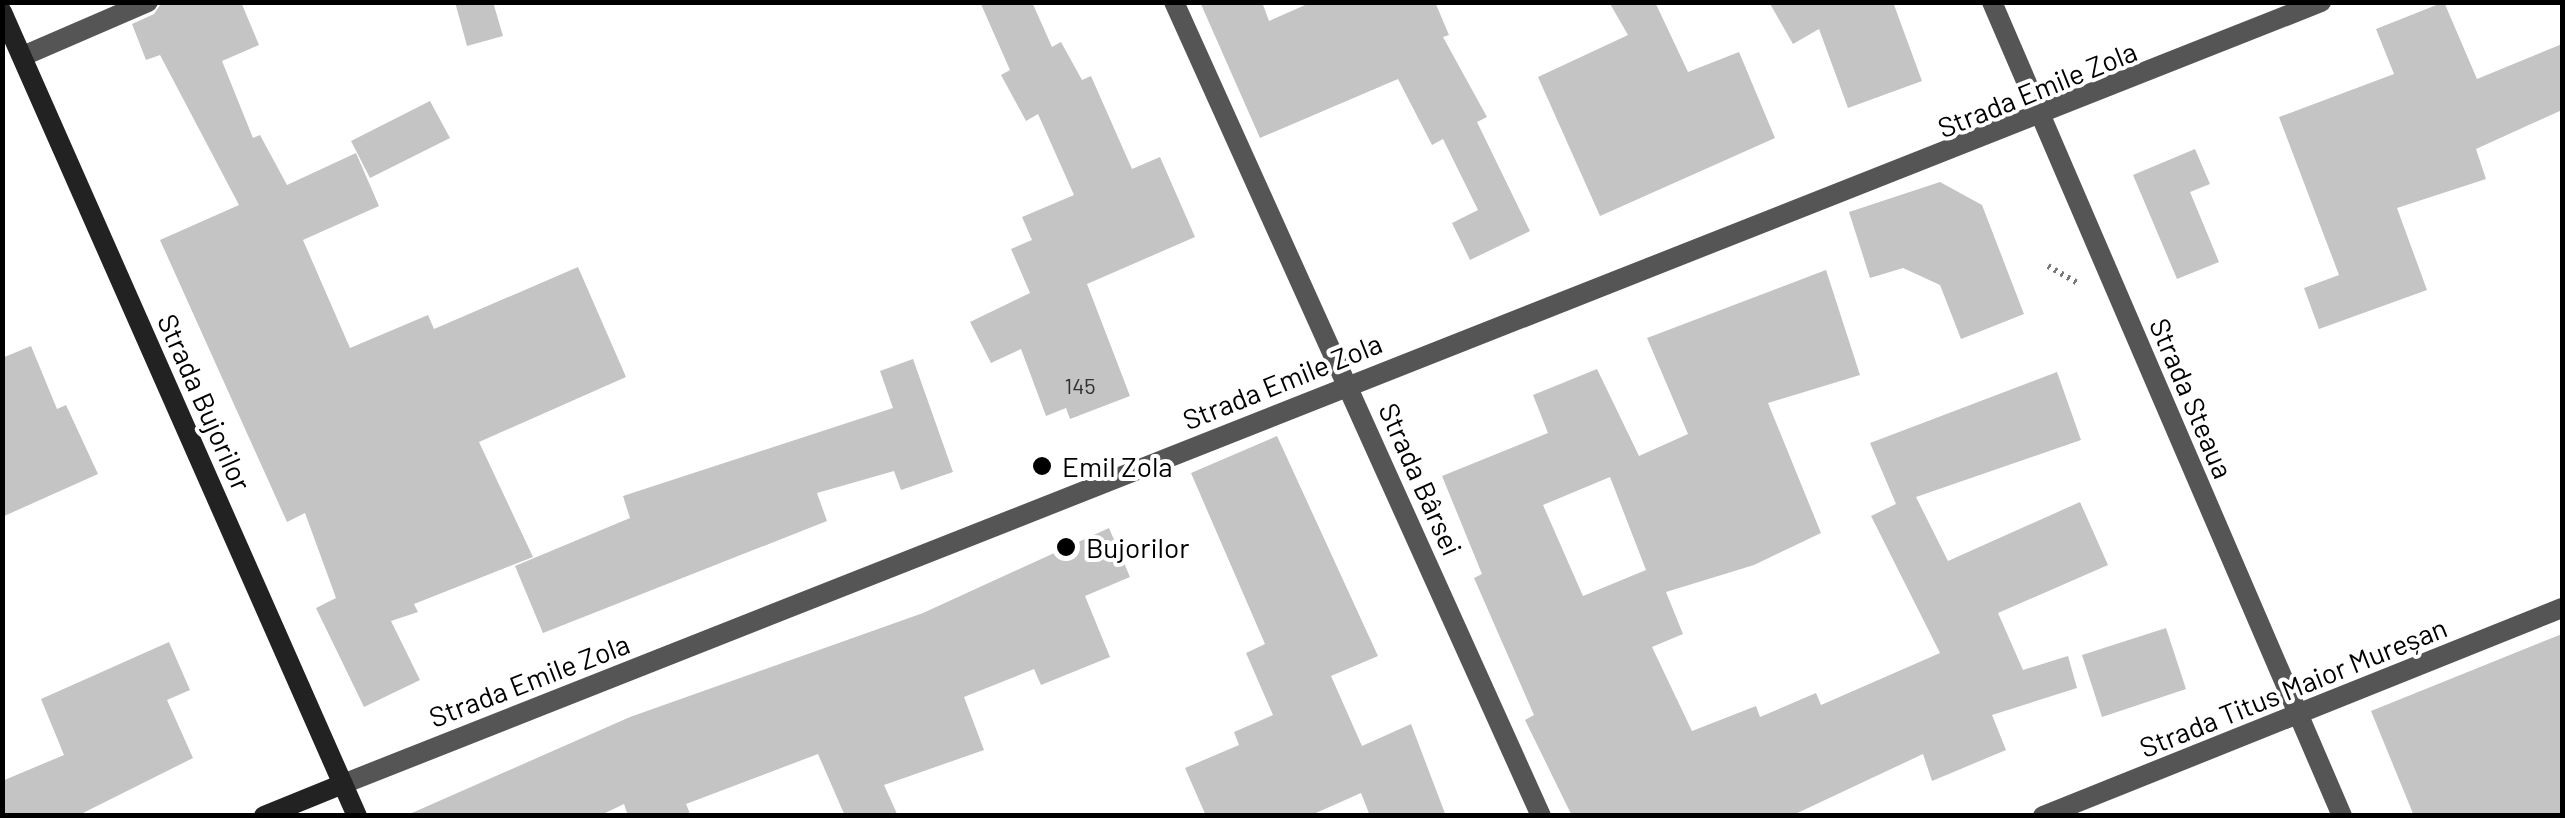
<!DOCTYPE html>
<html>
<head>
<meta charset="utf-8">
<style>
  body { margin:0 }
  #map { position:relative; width:2565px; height:818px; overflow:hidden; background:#fff; font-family:Barlow,sans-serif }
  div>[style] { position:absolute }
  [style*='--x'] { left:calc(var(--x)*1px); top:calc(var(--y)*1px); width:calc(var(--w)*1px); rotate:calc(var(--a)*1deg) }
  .building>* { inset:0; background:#c4c4c4 }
  .path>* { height:6px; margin-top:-3px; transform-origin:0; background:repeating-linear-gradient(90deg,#777 0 2.5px,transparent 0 7.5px) }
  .street>* { height:20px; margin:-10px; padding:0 10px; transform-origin:10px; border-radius:10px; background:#555 }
  .secondary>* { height:20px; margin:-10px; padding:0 10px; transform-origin:10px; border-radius:10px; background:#222 }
  .dots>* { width:28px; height:28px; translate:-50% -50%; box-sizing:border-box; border:5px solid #fff; border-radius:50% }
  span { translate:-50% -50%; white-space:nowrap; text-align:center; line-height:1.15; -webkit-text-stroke:8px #fff; paint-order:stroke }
  .number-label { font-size:22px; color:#313131 }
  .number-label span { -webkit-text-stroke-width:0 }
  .street-label { font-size:28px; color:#000 }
  .poi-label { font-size:28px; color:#000 }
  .left { translate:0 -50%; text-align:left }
  .frame { position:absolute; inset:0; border:5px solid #000; pointer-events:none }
</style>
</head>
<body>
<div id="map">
  <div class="building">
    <div style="clip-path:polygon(162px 2px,241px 2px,259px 45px,222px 61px,253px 138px,260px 135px,287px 185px,356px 153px,379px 206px,303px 240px,350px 348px,428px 315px,434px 329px,578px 267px,626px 377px,479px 442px,533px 557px,414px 604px,418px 612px,391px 621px,420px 680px,364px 707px,316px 608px,336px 598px,305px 513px,287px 522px,160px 240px,239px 205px,160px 55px,146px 60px,132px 24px,154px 14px)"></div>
    <div style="clip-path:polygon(455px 2px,493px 2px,503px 36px,467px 46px)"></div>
    <div style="clip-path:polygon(980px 2px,1032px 2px,1052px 47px,1061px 42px,1082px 80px,1091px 76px,1132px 169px,1160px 157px,1195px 237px,1087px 284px,1130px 396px,1070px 419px,1066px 408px,1046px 416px,1021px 349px,991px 363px,970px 322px,1030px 293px,1011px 249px,1032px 240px,1022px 217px,1074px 195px,1038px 114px,1026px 121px,1001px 75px,1010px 70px)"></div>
    <div style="clip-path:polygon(1200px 2px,1262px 2px,1269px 21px,1312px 2px,1435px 2px,1449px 35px,1443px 37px,1487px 117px,1477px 122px,1530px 231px,1470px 260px,1452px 223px,1478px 210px,1443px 139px,1432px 145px,1398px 79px,1260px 138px)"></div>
    <div style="clip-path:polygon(1609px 2px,1655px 2px,1688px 72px,1739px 52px,1775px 138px,1600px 216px,1538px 77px,1628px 35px)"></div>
    <div style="clip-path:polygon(1769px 2px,1893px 2px,1922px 81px,1848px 108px,1819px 29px,1793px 44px)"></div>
    <div style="clip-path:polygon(2444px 2px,2477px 79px,2562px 44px,2562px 110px,2476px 149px,2486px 179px,2397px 208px,2427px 290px,2319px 329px,2304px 288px,2339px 275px,2279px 117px,2394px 74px,2376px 29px)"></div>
    <div style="clip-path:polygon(430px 101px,450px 138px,370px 178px,351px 141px)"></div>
    <div style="clip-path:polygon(2195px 149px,2210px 184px,2190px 192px,2219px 262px,2177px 279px,2133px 175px)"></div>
    <div style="clip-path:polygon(1940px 182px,1982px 205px,2024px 314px,1961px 339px,1940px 285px,1903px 268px,1870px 278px,1849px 212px)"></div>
    <div style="clip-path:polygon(evenodd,1826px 270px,1860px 375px,1768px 403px,1821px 533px,1754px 565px,1666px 592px,1683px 634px,1652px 647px,1692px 731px,1756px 706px,1760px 717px,1816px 693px,1821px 705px,1940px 653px,1871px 516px,1896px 504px,1870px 443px,2057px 372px,2081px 440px,1916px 497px,1948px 561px,2080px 502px,2108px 565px,1998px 613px,2023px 670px,2068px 656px,2077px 688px,1992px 715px,2006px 750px,1932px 781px,1923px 754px,1791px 816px,1572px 816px,1525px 720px,1534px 715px,1474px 578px,1482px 574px,1442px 476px,1548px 433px,1533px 395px,1597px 369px,1639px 456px,1688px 434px,1647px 338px,1826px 270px,1610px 477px,1646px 570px,1583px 596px,1543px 505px,1610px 477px)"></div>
    <div style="clip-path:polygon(31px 346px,57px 409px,66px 405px,98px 474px,2px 517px,2px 358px)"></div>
    <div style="clip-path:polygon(913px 359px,953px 472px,901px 490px,894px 471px,817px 493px,827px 521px,543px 633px,515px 566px,630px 518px,623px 496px,893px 408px,880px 371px)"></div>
    <div style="clip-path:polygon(1277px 436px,1378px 656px,1331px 676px,1362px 746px,1411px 724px,1446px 816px,1370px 816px,1361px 793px,1309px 816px,1206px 816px,1185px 768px,1239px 745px,1234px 732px,1273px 715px,1246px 653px,1265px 644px,1191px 473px)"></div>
    <div style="clip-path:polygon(1109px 528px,1130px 577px,1085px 596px,1110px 657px,1041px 685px,1034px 669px,964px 697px,984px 750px,884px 785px,898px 816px,845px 816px,818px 754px,686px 804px,691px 816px,628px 816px,624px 804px,599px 816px,405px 816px,630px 717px,923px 613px)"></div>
    <div style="clip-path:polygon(2166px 628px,2186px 689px,2102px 717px,2082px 655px)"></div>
    <div style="clip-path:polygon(2562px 634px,2562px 816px,2414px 816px,2371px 711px)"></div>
    <div style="clip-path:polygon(169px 642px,190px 690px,167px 700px,193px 758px,77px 816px,2px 816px,2px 781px,64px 755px,41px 699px)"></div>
  </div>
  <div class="path">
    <div style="--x:2048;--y:266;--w:34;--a:30"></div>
  </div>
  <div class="street">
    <div style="--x:1174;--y:2;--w:893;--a:65.73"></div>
    <div style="--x:1992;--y:2;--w:886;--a:66.73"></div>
    <div style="--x:23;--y:56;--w:136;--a:-23.4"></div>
    <div style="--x:343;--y:784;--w:2127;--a:-21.57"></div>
    <div style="--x:2043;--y:816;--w:559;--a:-21.84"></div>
  </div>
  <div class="secondary">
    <div style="--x:2;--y:12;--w:879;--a:66.18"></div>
    <div style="--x:264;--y:816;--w:85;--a:-22.1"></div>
  </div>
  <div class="dots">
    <div style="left:1042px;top:466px;background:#000"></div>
    <div style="left:1066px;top:547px;background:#000"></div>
  </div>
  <div class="number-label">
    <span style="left:1080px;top:386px">145</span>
  </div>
  <div class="street-label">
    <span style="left:2037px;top:89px;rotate:-22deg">Strada Emile Zola</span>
    <span style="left:1282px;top:381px;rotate:-22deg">Strada Emile Zola</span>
    <span style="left:2192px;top:398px;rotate:67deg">Strada Steaua</span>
    <span style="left:205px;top:402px;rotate:66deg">Strada Bujorilor</span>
    <span style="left:1421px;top:479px;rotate:66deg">Strada Bârsei</span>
    <span style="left:529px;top:680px;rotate:-21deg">Strada Emile Zola</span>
    <span style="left:2293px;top:687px;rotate:-22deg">Strada Titus Maior Mureșan</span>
  </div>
  <div class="poi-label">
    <span class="left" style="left:1062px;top:466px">Emil Zola</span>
    <span class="left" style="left:1086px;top:547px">Bujorilor</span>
  </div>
  <div class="frame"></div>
</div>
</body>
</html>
